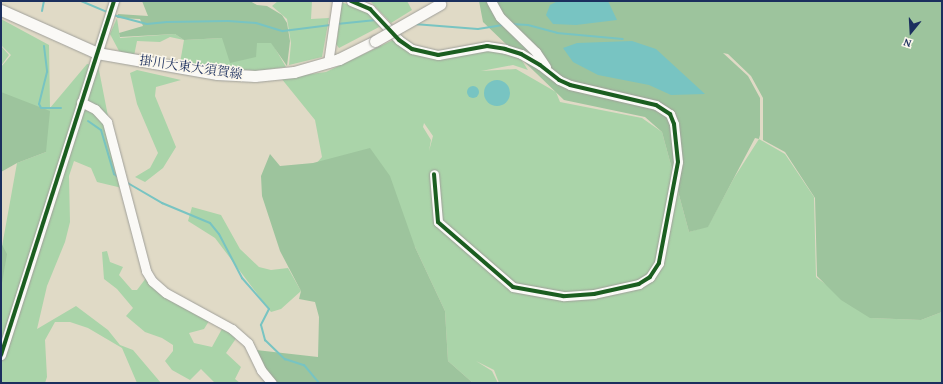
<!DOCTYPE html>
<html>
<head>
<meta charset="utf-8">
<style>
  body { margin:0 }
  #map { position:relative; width:943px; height:384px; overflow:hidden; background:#e0dac6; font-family:"Gentium Book Plus","Noto Serif JP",serif }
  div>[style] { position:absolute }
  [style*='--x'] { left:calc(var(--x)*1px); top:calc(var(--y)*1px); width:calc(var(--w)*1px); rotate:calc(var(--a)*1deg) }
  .green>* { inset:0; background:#aad4a9 }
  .forest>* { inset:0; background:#9dc49d }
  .water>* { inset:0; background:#78c4c2 }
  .round { border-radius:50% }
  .stream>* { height:2px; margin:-1px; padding:0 1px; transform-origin:1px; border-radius:1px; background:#78c4c2 }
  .roads { filter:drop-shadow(0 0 1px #a0a09a) drop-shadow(0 0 1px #a0a09a) }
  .minor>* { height:9px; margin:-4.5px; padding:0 4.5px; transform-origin:4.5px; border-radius:4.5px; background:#faf9f6 }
  .major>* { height:11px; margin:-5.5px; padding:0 5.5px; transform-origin:5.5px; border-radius:5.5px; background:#faf9f6 }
  .bridges { filter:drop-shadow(0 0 1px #a0a09a) drop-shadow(0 0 1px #a0a09a) }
  .major-bridge>* { height:11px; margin:-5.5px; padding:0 5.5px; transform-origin:5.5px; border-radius:5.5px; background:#faf9f6 }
  .cycleway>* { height:4px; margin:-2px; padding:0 2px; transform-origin:2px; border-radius:2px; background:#1b5e20 }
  span { translate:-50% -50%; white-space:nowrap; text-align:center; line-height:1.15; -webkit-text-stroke:3px #fbf7ec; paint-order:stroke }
  .street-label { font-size:13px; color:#1b2f5e }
  .frame { position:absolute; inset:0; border:2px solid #1b2f5e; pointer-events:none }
  .north { position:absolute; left:891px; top:12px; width:40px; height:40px; -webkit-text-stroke:3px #fbf7ec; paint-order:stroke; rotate:198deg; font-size:11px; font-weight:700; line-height:16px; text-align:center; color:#1b2f5e }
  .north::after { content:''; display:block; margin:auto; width:14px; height:18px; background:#1b2f5e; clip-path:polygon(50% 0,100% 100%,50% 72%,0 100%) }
</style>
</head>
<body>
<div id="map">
  <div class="green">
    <div style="clip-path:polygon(278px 1px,312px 1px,311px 19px,329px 18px,322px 57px,289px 65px,291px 43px,287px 19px,272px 6px)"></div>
    <div style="clip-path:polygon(370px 1px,407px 1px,412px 10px,391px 23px)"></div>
    <div style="clip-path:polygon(341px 2px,367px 12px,381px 26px,339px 48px,336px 44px,338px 35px,334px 28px)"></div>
    <div style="clip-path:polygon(117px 18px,120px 38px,175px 34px,184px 40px,170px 37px,160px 42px,137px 41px,134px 56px,119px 51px,110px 34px)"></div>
    <div style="clip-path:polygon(1px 19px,49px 45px,50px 108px,87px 64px,98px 65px,122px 188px,97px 182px,91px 168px,74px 161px,69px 176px,70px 222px,65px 242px,47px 286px,37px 329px,76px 306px,108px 330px,120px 345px,133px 350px,161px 383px,137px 383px,122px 348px,88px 328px,70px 322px,55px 322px,45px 340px,47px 377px,45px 383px,1px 383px,1px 252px,17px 163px,46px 152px,1px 93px,1px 67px,11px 55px,1px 45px)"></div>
    <div style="clip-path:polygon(222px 38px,272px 43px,286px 67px,256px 71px,180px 63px,184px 40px)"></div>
    <div style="clip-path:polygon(evenodd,393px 40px,412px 49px,438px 55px,492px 47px,517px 53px,528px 70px,513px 65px,481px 71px,516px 69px,556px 92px,560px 102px,642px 118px,662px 132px,689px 232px,708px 226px,734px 178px,759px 139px,785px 154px,814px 197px,816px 277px,871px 318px,921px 320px,942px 312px,942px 383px,499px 383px,494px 370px,476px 361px,492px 371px,498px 383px,473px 383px,448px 361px,445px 311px,415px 247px,315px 165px,322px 157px,315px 120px,281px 78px,326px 72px,393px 40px,424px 123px,433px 136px,429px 151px,431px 140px,423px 127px,424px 123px)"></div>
    <div style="clip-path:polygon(1px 46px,9px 55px,1px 66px)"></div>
    <div style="clip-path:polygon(137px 70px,181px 80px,156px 87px,155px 96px,176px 147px,163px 168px,145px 182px,135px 177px,150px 168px,158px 153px,137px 104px,130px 73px)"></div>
    <div style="clip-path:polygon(192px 207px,221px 215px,240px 249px,259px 267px,271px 270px,288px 268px,301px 291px,281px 309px,271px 312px,215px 238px,188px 221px)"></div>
    <div style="clip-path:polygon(107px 251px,110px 262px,123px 267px,119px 275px,132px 290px,137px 290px,146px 278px,209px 321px,204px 329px,189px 333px,194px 343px,212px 347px,223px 327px,237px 337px,226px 353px,241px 367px,235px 379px,240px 383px,215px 383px,201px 369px,190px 380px,172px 370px,165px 361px,173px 351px,173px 345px,162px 338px,145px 332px,126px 316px,133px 308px,117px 289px,104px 279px,102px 252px)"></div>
  </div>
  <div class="forest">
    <div style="clip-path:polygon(142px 1px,250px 1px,257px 5px,267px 6px,282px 15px,287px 23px,290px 41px,287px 66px,271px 43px,257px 43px,256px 57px,230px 63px,222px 38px,184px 40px,175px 34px,120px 37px,119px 33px,143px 26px,140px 19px,117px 18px,118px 14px,148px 16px)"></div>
    <div style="clip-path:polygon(479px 1px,942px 1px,942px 312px,921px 320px,870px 318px,841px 300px,817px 276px,815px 198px,785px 152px,763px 140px,763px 98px,751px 76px,728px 54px,723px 53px,748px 76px,760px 98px,760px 135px,759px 139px,755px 138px,708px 227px,689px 232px,662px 132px,645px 117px,564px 100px,483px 22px)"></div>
    <div style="clip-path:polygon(1px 92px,50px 111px,46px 152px,17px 163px,1px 172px)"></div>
    <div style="clip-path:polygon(370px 148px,390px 176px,415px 247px,445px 311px,448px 361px,473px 383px,278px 383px,259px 366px,256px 350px,318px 357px,319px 317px,315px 302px,299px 299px,301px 291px,280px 251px,262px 196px,261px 176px,270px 154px,280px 166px,313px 163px)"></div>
    <div style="clip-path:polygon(1px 243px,7px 254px,1px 289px)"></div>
  </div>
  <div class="water">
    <div style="clip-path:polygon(558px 1px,608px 1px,617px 20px,576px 25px,553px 24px,546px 15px,550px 5px)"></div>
    <div style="clip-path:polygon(632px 41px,656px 49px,705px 94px,671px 95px,649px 85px,598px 75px,573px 62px,563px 48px,577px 43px)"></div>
    <div class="round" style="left:484px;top:80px;width:26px;height:26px"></div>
    <div class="round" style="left:467px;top:86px;width:12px;height:12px"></div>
  </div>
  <div class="stream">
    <div style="--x:81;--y:1;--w:28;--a:23"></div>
    <div style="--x:42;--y:11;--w:10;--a:-79"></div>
    <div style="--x:113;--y:15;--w:35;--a:15"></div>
    <div style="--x:147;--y:24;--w:20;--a:-6"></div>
    <div style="--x:167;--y:22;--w:61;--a:-0.9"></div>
    <div style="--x:228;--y:21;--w:28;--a:4"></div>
    <div style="--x:256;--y:23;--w:28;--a:17"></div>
    <div style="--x:283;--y:31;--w:48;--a:-7.1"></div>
    <div style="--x:337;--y:24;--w:39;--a:-6"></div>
    <div style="--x:414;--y:24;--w:64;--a:4.5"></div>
    <div style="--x:478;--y:29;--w:25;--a:-9"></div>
    <div style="--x:511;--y:24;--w:17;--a:3"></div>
    <div style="--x:528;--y:25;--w:30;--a:15"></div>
    <div style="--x:557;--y:33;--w:66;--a:5.2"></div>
    <div style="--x:44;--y:46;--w:26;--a:83"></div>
    <div style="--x:47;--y:72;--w:33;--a:104"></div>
    <div style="--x:39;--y:104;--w:4;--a:63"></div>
    <div style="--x:41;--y:108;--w:20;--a:0"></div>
    <div style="--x:88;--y:121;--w:16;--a:35"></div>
    <div style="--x:101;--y:130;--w:46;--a:73.5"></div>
    <div style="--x:114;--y:174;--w:5;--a:37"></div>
    <div style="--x:126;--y:182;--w:42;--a:30.3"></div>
    <div style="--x:162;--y:203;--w:52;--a:22.6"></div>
    <div style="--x:210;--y:223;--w:14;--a:51"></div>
    <div style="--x:219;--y:234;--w:50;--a:62.4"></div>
    <div style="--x:242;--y:278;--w:41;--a:48.9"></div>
    <div style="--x:269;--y:309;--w:18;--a:117"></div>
    <div style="--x:261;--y:325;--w:16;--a:75"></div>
    <div style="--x:265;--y:340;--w:28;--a:44"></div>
    <div style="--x:285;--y:359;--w:20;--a:18"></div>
    <div style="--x:304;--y:365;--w:23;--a:50"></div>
  </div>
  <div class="roads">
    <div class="minor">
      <div style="--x:351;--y:1;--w:21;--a:23"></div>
      <div style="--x:370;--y:9;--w:42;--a:46.9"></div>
      <div style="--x:399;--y:40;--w:16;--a:35"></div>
      <div style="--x:412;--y:49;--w:27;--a:13"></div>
      <div style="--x:438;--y:55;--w:50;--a:-10.4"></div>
      <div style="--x:487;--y:46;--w:18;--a:9"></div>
      <div style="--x:505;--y:49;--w:17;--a:17"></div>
      <div style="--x:521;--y:54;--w:22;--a:30"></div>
      <div style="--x:540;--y:65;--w:24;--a:38"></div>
      <div style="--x:559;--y:80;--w:12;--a:24"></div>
      <div style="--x:570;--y:85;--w:88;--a:13.1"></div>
      <div style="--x:656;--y:105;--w:17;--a:33"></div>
      <div style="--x:670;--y:114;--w:11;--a:68"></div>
      <div style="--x:674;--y:124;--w:38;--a:84"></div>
      <div style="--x:678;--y:162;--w:103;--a:100.7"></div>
      <div style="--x:659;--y:263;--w:17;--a:123"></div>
      <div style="--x:650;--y:277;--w:13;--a:148"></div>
      <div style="--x:639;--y:284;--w:46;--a:167.5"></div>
      <div style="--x:594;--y:294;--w:31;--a:176"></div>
      <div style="--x:563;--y:296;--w:51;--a:-169.8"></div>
      <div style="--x:513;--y:287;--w:99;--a:-139.1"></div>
      <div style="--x:438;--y:222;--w:48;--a:-94.8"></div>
      <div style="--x:491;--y:1;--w:18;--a:61"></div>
      <div style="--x:500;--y:17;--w:50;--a:44.2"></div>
      <div style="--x:536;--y:52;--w:18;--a:56"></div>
      <div style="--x:328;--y:63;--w:63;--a:-81.7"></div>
      <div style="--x:81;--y:102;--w:16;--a:27"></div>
      <div style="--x:95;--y:109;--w:18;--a:47"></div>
      <div style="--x:107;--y:122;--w:154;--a:75.3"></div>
      <div style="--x:146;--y:271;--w:12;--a:59"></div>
      <div style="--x:152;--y:281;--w:18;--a:41"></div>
      <div style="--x:166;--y:293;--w:75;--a:28.6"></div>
      <div style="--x:232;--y:329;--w:21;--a:41"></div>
      <div style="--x:248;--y:343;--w:30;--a:64"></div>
      <div style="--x:261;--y:370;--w:17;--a:50"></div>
      <div style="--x:1;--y:355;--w:372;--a:-72.3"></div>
    </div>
    <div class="major">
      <div style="--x:1;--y:10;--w:105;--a:24.1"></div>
      <div style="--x:97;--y:53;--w:122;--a:9.9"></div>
      <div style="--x:217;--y:74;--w:38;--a:3"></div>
      <div style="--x:255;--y:76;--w:39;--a:-6"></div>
      <div style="--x:294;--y:72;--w:47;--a:-16.1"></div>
      <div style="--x:339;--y:59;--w:40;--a:-26.6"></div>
    </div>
  </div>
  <div class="bridges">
    <div class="major-bridge">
      <div style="--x:375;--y:41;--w:75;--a:-29.6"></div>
    </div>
  </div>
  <div class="cycleway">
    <div style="--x:351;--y:1;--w:21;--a:23"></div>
    <div style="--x:370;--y:9;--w:42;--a:46.9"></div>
    <div style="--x:399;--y:40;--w:16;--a:35"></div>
    <div style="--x:412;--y:49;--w:27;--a:13"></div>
    <div style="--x:438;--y:55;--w:50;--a:-10.4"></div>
    <div style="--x:487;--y:46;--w:18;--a:9"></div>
    <div style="--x:505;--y:49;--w:17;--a:17"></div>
    <div style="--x:521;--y:54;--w:22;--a:30"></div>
    <div style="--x:540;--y:65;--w:24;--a:38"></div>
    <div style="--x:559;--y:80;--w:12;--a:24"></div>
    <div style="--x:570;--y:85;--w:88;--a:13.1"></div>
    <div style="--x:656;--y:105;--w:17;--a:33"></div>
    <div style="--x:670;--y:114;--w:11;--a:68"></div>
    <div style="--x:674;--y:124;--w:38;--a:84"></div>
    <div style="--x:678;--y:162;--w:103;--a:100.7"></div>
    <div style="--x:659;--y:263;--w:17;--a:123"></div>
    <div style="--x:650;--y:277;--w:13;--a:148"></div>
    <div style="--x:639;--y:284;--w:46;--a:167.5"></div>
    <div style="--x:594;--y:294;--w:31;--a:176"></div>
    <div style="--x:563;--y:296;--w:51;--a:-169.8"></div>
    <div style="--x:513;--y:287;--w:99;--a:-139.1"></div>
    <div style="--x:438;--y:222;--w:48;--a:-94.8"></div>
    <div style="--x:1;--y:355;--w:372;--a:-72.3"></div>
  </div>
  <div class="street-label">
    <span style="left:191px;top:68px;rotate:8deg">掛川大東大須賀線</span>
  </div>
  <div class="frame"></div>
  <div class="north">N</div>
</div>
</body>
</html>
